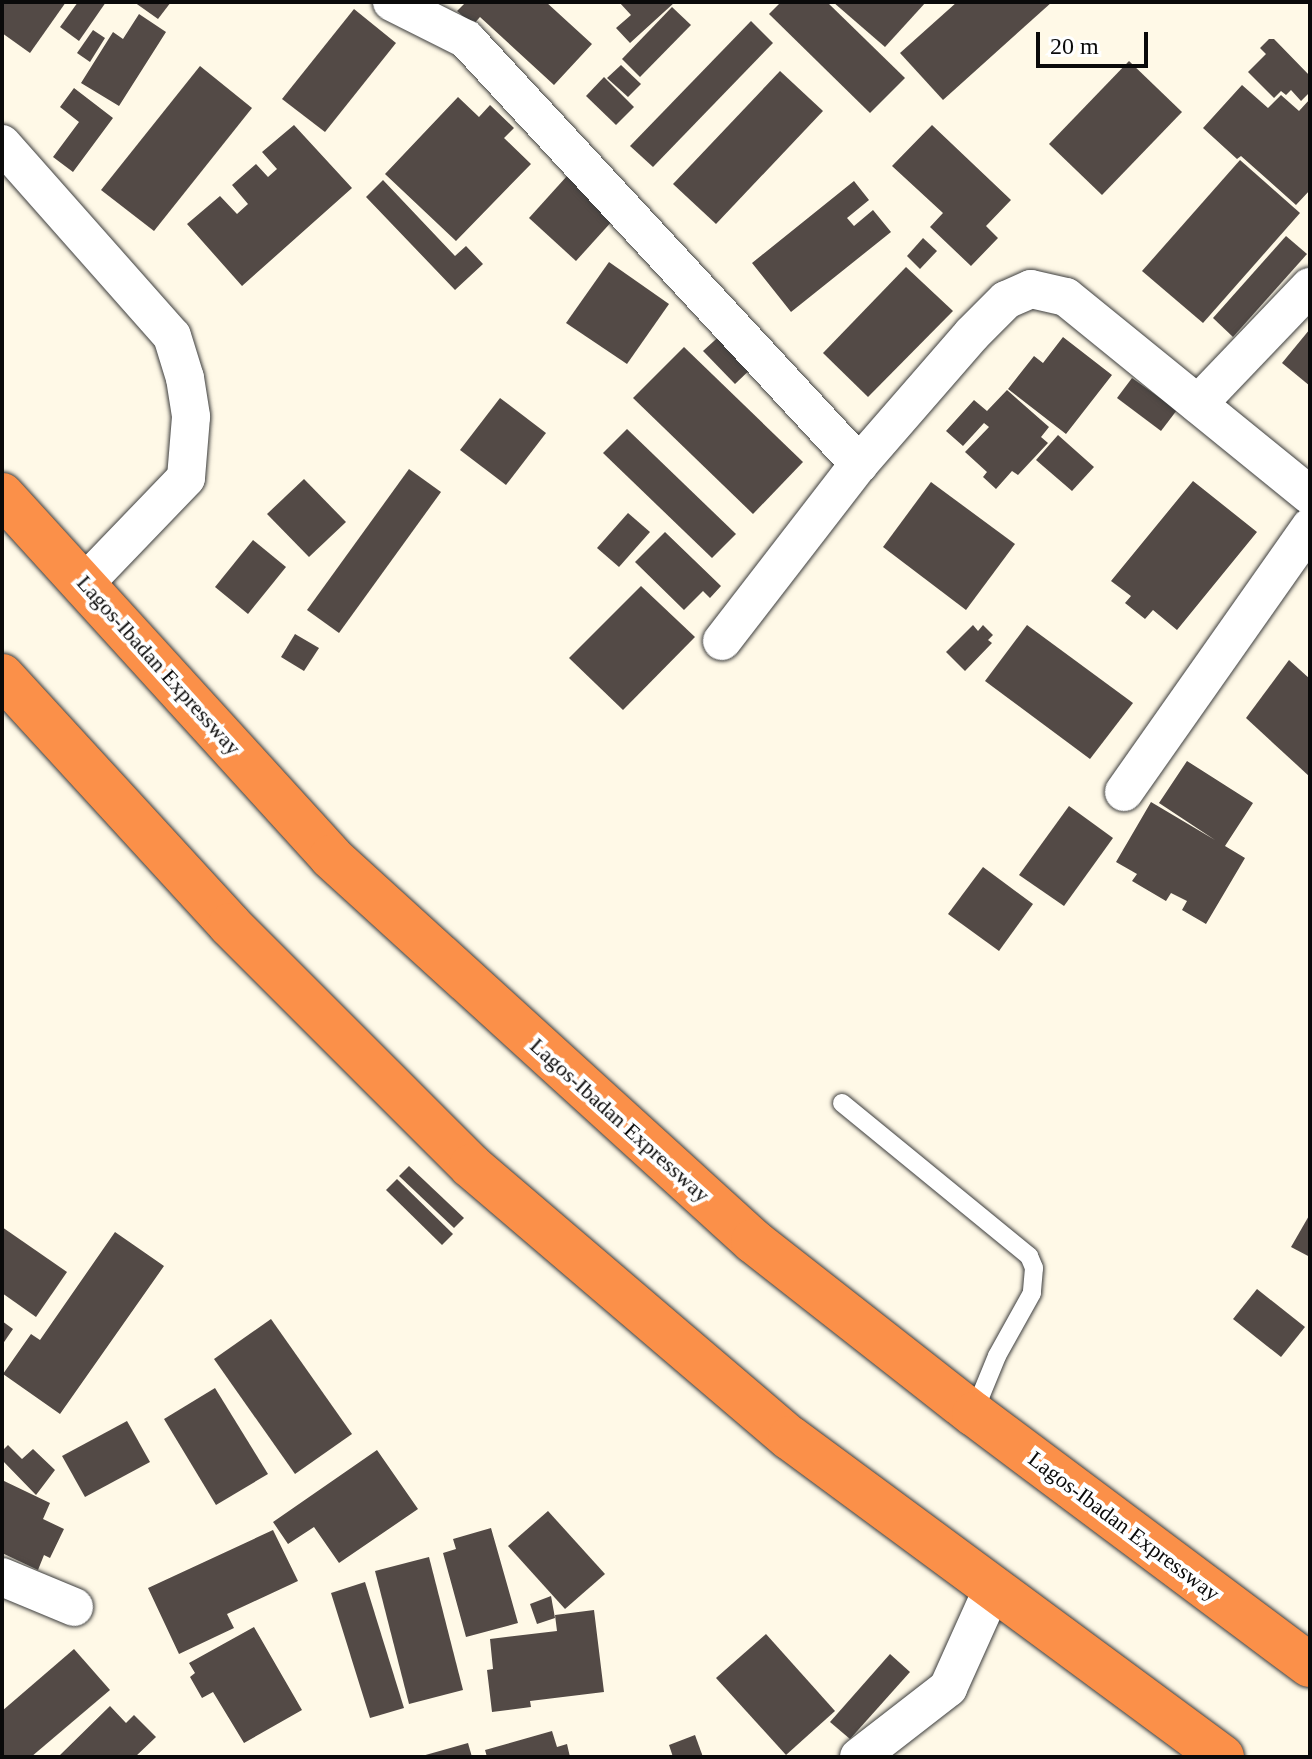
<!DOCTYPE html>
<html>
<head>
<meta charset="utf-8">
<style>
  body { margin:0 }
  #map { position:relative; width:1312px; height:1759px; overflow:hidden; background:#fff9e7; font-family:"Times New Roman",serif }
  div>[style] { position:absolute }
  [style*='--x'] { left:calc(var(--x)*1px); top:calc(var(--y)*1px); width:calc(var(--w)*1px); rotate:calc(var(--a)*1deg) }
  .building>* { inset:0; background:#534a46 }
  .roads { filter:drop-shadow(0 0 2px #3d3d3d) drop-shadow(0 0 2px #3d3d3d) }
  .service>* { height:18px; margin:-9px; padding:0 9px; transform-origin:9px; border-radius:9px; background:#fff }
  .minor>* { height:38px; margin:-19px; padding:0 19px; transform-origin:19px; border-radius:19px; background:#fff }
  .motorway>* { height:44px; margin:-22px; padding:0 22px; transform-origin:22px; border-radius:22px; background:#fb9049 }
  span { translate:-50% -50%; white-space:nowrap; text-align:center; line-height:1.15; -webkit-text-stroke:8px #fff; paint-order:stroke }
  .street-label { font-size:22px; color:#0a0a0a }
  .frame { position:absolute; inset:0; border:4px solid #0a0a0a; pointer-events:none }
  .scale { position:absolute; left:1036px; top:32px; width:112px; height:36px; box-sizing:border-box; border:4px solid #0a0a0a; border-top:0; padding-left:10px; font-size:24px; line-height:28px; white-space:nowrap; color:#0a0a0a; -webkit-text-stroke:6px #fff; paint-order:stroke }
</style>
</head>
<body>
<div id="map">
  <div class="building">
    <div style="clip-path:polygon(2px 2px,66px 2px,30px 53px,2px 33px)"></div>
    <div style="clip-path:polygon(78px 2px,106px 2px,79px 41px,60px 27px)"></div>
    <div style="clip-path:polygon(134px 2px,171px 2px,158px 19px)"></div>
    <div style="clip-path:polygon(466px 2px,546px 2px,592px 44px,554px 85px,480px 17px,473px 25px,457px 11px)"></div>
    <div style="clip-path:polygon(619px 2px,675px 2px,630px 43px,616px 28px,631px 15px)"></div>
    <div style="clip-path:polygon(781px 2px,827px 2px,905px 78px,870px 113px,769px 14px)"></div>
    <div style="clip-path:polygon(833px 2px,926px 2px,885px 47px)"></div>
    <div style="clip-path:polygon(957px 2px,1052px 2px,943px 100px,900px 53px)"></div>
    <div style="clip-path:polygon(672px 7px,691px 25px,640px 77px,622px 59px)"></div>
    <div style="clip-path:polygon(354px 9px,396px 43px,325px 132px,282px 99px)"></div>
    <div style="clip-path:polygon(139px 14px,166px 32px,119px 106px,81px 83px,113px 32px,123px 39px)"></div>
    <div style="clip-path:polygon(751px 21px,773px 43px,653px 167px,630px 146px)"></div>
    <div style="clip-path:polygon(93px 30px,105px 38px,90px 62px,77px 53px)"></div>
    <div style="clip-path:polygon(1269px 39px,1274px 39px,1310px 76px,1310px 92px,1301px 101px,1291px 90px,1286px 95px,1281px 91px,1274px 98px,1248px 72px,1266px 54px,1260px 48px)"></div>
    <div style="clip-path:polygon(1129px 61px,1182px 112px,1102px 195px,1049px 144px)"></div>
    <div style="clip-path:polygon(621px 65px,641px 84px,628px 97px,607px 78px)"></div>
    <div style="clip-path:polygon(200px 66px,252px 108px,154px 231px,101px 190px)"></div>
    <div style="clip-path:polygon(780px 71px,823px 111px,716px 224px,673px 184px)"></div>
    <div style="clip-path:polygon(604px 77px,634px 107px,616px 125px,586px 96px)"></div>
    <div style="clip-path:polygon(1242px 85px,1268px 108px,1281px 95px,1299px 111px,1310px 99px,1310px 190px,1296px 205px,1241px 156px,1237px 159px,1203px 128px)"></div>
    <div style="clip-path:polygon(74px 88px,113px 118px,73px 172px,53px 157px,79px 122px,60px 107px)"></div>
    <div style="clip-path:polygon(458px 97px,479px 117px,490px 105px,514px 128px,504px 138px,531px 164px,456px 241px,385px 174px)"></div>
    <div style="clip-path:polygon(294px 125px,352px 188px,242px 286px,187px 224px,220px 196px,237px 214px,248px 204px,232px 185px,256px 164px,268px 177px,277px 169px,262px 152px)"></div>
    <div style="clip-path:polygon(932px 125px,1011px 200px,986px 226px,998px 238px,971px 266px,930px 227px,943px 213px,892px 166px)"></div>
    <div style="clip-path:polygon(1240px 160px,1300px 213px,1203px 323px,1142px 271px)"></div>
    <div style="clip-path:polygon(567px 176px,614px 219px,576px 261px,529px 218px)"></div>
    <div style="clip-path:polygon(383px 180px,455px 256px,466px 246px,483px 264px,455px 290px,366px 197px)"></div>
    <div style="clip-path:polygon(854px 181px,869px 200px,847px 218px,854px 226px,873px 210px,891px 232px,791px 312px,752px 263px)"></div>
    <div style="clip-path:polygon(1286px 236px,1307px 254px,1233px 337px,1213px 318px)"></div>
    <div style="clip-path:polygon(923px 238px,937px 251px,920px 269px,907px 256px)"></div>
    <div style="clip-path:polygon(609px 262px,669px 304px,627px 364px,566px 323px)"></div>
    <div style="clip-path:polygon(906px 267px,953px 311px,868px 397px,823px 353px)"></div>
    <div style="clip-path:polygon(1310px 329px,1310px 386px,1282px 363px)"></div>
    <div style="clip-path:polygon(725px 331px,756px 364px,735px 384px,703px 351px)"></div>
    <div style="clip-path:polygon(1063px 337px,1112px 375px,1066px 434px,1008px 389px,1034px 356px,1043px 363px)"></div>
    <div style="clip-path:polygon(684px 347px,803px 462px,753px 514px,633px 398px)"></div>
    <div style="clip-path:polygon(1132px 378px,1177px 410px,1161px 431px,1117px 398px)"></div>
    <div style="clip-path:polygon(1007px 390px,1049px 427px,1041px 437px,1048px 443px,1018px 475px,1012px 471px,996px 489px,983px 477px,987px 472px,965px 452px,989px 427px,984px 423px,963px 446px,946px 431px,974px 400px,987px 411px)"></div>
    <div style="clip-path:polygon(500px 398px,546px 433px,506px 485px,460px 450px)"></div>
    <div style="clip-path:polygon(627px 429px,736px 534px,712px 558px,603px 453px)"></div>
    <div style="clip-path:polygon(1058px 435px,1094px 467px,1072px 491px,1036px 460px)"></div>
    <div style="clip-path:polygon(409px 469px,441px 492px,339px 633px,307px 610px)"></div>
    <div style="clip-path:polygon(304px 479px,346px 522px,309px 557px,267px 514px)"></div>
    <div style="clip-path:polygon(1193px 481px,1257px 532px,1177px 630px,1153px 610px,1145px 619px,1125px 603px,1131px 596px,1111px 581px)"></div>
    <div style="clip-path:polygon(931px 482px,1015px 544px,966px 610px,883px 547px)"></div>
    <div style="clip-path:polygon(628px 513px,650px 532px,619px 567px,597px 548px)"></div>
    <div style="clip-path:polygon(665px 532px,721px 586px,710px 598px,703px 591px,684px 610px,635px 562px)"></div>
    <div style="clip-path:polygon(253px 540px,286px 567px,248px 614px,215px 587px)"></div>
    <div style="clip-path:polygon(641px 586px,695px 637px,623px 710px,569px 658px)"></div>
    <div style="clip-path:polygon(973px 625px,978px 631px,983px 625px,993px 635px,988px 640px,992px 643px,965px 671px,946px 652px)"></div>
    <div style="clip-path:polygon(1027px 625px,1133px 703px,1090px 759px,985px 681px)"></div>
    <div style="clip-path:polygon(295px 634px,319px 648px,304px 671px,281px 657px)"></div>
    <div style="clip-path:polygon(1289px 660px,1310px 679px,1310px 777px,1246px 718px)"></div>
    <div style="clip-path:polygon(1187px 761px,1253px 803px,1225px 846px,1245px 858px,1206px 924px,1182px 910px,1187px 901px,1171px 893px,1166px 901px,1132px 881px,1137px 874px,1116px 862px,1151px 802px,1215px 840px,1159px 803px)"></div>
    <div style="clip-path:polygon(1069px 806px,1113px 838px,1064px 906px,1019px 875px)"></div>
    <div style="clip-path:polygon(983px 867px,1033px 904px,999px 951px,948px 914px)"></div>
    <div style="clip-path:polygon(409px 1166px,464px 1218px,454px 1228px,399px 1176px)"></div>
    <div style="clip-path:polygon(397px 1179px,453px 1234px,442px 1245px,386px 1190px)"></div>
    <div style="clip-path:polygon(1310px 1214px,1310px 1257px,1291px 1247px)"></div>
    <div style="clip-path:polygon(2px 1227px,67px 1272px,36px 1317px,2px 1293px)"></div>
    <div style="clip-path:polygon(115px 1232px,164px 1266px,60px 1414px,3px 1374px,31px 1334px,40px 1340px)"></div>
    <div style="clip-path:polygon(1257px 1289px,1305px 1327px,1281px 1357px,1233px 1319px)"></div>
    <div style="clip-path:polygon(271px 1319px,352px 1434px,295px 1474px,214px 1359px)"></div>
    <div style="clip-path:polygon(2px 1321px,13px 1329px,2px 1345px)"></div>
    <div style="clip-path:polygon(215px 1388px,268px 1474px,216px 1505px,164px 1419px)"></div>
    <div style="clip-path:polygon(127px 1421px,150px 1462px,85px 1497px,62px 1456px)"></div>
    <div style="clip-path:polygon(8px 1445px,22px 1459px,33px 1449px,55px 1470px,36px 1495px,2px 1460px,2px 1451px)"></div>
    <div style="clip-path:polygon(377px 1450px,418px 1509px,339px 1563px,314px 1527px,288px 1544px,273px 1522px)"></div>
    <div style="clip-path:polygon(2px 1480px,50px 1503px,43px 1519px,64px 1529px,50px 1558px,44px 1555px,38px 1570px,2px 1553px)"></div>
    <div style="clip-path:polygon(548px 1511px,605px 1574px,565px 1609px,508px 1546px)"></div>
    <div style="clip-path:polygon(491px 1528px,518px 1623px,466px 1637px,443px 1553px,456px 1549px,453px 1539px)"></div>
    <div style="clip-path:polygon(273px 1530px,298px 1581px,227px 1614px,234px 1628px,179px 1654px,148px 1588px)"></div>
    <div style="clip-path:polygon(429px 1557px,463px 1690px,409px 1704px,375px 1571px)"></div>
    <div style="clip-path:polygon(365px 1582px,404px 1708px,370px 1718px,331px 1593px)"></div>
    <div style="clip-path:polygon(551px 1596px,555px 1618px,537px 1624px,530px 1604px)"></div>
    <div style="clip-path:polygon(594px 1610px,604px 1692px,530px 1701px,531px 1707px,492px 1712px,487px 1670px,493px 1669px,490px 1639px,557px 1631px,555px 1615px)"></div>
    <div style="clip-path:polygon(254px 1627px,302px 1710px,244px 1743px,213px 1692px,202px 1698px,190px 1677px,195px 1673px,189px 1663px)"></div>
    <div style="clip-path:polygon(766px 1634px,835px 1711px,786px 1755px,716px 1678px)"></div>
    <div style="clip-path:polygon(74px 1649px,110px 1690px,31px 1757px,2px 1757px,2px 1711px)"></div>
    <div style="clip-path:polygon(890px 1654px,910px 1672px,850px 1739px,830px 1722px)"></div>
    <div style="clip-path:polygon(110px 1706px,126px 1723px,134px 1715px,156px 1737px,135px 1757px,58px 1757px)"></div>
    <div style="clip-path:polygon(552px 1731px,557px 1747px,567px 1744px,570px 1757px,487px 1757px,485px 1750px)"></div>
    <div style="clip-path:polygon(695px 1735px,703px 1757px,673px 1757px,669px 1745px)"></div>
    <div style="clip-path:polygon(468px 1743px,472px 1757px,422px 1757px,422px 1756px)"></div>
  </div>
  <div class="roads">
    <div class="service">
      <div style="--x:842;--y:1103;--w:242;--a:39.3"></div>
      <div style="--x:1029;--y:1256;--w:13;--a:67"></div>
      <div style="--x:1034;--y:1268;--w:25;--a:95"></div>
      <div style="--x:1032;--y:1293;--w:72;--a:119.1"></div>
      <div style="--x:997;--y:1356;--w:61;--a:112.3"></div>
    </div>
    <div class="minor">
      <div style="--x:392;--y:2;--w:83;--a:26.6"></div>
      <div style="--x:466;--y:39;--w:579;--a:47.24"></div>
      <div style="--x:2;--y:144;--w:256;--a:48.5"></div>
      <div style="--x:172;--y:336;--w:44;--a:72.8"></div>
      <div style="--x:185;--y:378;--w:39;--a:81"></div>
      <div style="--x:191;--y:417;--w:61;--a:94.7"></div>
      <div style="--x:186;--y:478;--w:146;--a:133.9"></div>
      <div style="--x:1198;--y:404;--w:162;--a:-46.3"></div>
      <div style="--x:722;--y:641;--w:224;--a:-52.3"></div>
      <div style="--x:859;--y:464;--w:172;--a:-49"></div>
      <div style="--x:972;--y:334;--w:48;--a:-45"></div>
      <div style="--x:1006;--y:300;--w:27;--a:-24"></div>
      <div style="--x:1031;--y:289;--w:36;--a:13"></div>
      <div style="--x:1066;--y:297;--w:314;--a:39.1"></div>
      <div style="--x:1124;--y:792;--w:324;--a:-54.9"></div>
      <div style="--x:2;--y:1577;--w:78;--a:22.6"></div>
      <div style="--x:859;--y:1757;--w:113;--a:-37.8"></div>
      <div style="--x:948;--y:1688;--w:110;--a:-65.8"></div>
    </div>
    <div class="motorway">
      <div style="--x:2;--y:495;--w:489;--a:47.7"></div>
      <div style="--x:331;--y:857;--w:571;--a:42.3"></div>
      <div style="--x:753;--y:1241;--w:281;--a:38.1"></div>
      <div style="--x:974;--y:1414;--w:419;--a:36.8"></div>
      <div style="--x:2;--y:676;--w:338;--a:47.5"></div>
      <div style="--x:230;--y:925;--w:341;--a:45"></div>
      <div style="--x:471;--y:1166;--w:419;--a:40.5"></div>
      <div style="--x:790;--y:1438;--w:537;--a:36.44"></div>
    </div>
  </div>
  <div class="street-label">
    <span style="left:159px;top:665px;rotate:48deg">Lagos-Ibadan Expressway</span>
    <span style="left:620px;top:1120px;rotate:42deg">Lagos-Ibadan Expressway</span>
    <span style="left:1124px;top:1526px;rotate:37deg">Lagos-Ibadan Expressway</span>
  </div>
  <div class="frame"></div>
  <div class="scale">20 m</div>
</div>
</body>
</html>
